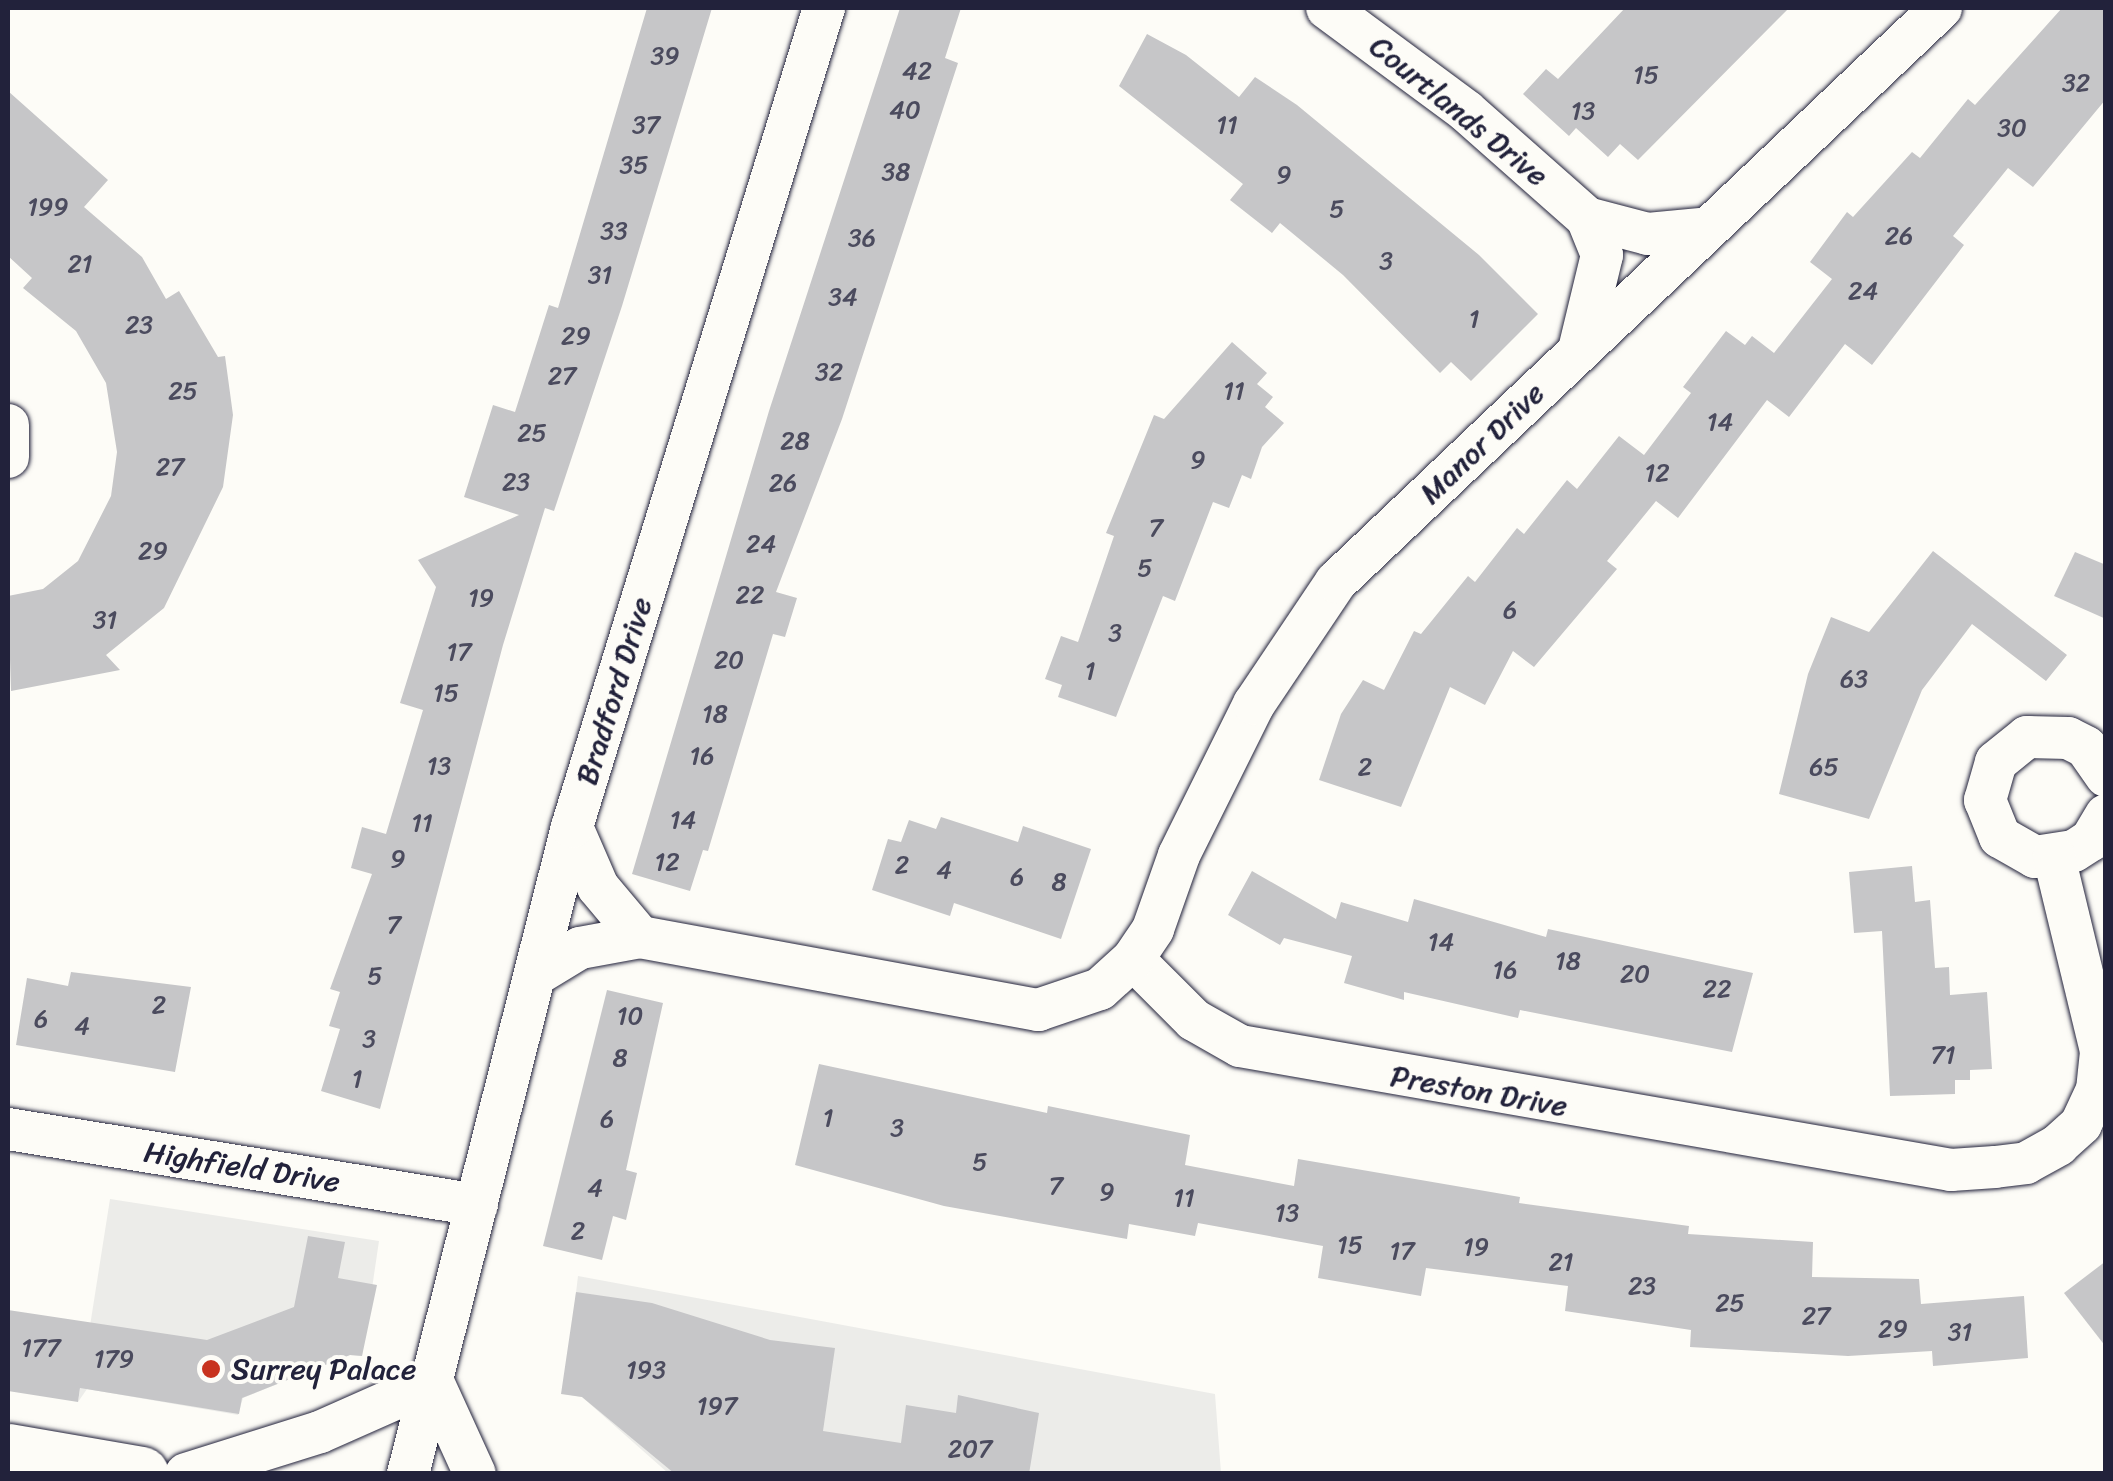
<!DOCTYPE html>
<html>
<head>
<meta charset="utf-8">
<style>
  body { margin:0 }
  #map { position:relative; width:2113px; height:1481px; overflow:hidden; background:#fdfcf7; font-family:Sriracha,sans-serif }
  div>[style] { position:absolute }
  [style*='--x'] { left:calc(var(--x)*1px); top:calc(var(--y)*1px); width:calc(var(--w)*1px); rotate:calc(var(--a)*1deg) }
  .built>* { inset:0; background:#ecece9 }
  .building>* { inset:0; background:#c6c6c8 }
  .roads { filter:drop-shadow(0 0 2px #22223b) drop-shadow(0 0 2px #22223b) }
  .minor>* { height:42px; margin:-21px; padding:0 21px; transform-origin:21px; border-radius:21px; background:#fdfcf7 }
  .highway>* { height:55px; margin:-27.5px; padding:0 27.5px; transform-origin:27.5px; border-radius:27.5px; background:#fdfcf7 }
  .dots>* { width:28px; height:28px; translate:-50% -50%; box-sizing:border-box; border:5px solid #fdfcf7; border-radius:50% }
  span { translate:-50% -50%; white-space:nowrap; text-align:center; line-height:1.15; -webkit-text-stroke:8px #fdfcf7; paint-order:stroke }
  .number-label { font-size:25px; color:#4b4b5e }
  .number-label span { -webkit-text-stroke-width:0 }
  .street-label { font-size:30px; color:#22223b }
  .poi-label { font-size:30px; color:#22223b }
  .left { translate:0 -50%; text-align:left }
  .frame { position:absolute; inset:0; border:10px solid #22223b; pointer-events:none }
</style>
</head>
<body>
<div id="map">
  <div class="built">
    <div style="clip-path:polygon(110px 1199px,379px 1241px,362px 1356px,350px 1355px,243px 1398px,238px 1415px,87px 1389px,78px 1402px)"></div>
    <div style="clip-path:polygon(578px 1276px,1215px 1394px,1221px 1473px,668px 1473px,582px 1397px,564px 1394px)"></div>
  </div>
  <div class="building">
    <div style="clip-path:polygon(647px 8px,712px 8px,622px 306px,554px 511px,545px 508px,503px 645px,380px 1109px,321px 1091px,340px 1029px,329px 1026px,340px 992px,330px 989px,372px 874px,351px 868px,362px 827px,386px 834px,423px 710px,400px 703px,436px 587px,418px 560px,519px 515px,464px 497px,493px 405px,515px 412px,549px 305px,558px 308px)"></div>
    <div style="clip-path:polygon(900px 8px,961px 8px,945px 58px,958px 63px,842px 419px,776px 592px,797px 598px,785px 637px,773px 634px,708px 851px,703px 850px,690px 891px,632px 874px,769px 411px)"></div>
    <div style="clip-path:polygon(1625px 8px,1789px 8px,1638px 160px,1620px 144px,1608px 157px,1576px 128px,1569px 136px,1523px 94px,1546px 69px,1558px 79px)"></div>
    <div style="clip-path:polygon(2062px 8px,2106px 8px,2106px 99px,2033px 187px,2008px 168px,1953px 236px,1964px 245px,1872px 365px,1845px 344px,1789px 417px,1767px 400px,1678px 518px,1656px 501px,1607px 561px,1617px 569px,1534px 667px,1513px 651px,1485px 705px,1450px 687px,1401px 807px,1319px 780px,1341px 714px,1363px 680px,1384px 690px,1414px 631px,1421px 634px,1468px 576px,1475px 582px,1517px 528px,1524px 534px,1567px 480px,1577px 489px,1619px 436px,1644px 455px,1691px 393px,1683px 387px,1726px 331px,1745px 345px,1752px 336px,1774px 353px,1832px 279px,1810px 262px,1847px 212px,1853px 217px,1912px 152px,1920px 158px,1968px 99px,1975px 105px)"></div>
    <div style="clip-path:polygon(1147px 34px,1186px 55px,1239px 97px,1255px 77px,1297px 105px,1479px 255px,1538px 314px,1471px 381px,1451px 362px,1440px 373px,1343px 275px,1280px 223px,1272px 233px,1230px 200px,1243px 184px,1119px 86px)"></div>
    <div style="clip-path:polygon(8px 91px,108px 180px,84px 207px,142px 257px,166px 299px,179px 291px,218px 357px,225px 356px,233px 415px,223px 487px,164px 608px,106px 655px,120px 670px,11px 691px,8px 596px,43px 589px,78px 561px,111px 496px,117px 452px,106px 383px,76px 331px,23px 288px,32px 278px,8px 256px)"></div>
    <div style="clip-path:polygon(1232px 342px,1267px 373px,1257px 384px,1273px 397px,1265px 407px,1284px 423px,1262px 447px,1251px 479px,1242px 475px,1229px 508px,1213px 502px,1175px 601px,1163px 596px,1116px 717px,1058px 697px,1062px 685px,1045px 679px,1061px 636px,1078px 642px,1114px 536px,1106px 533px,1154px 415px,1164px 419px)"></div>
    <div style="clip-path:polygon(1933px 551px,2067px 655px,2046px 681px,1972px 624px,1922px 690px,1869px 819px,1779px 794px,1808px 674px,1831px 617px,1869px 632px)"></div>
    <div style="clip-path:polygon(2075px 552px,2106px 565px,2106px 619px,2054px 596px)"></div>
    <div style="clip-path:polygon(941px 817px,1018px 842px,1023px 826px,1091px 849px,1061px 939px,954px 903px,950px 916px,872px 890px,888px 839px,901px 842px,909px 820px,936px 829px)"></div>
    <div style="clip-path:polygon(1912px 866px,1915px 902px,1930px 900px,1935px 968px,1949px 967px,1950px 995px,1987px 992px,1992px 1069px,1970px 1070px,1970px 1080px,1955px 1080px,1955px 1094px,1890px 1096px,1882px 931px,1854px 933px,1849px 872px)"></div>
    <div style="clip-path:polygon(1252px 871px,1336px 919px,1341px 902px,1408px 922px,1414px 899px,1546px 937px,1548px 929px,1753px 973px,1732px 1052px,1520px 1010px,1518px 1018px,1404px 992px,1404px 1000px,1344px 983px,1352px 956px,1284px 938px,1280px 945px,1228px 915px)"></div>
    <div style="clip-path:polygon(71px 972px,191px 987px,175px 1072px,16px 1045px,27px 978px,68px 986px)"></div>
    <div style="clip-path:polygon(607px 990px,663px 1003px,626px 1170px,637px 1173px,626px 1220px,613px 1216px,602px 1260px,543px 1246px)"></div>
    <div style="clip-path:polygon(819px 1064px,1047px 1113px,1048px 1106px,1190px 1135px,1185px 1165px,1294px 1186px,1298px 1159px,1520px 1197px,1519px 1203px,1689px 1226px,1688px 1234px,1813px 1242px,1812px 1277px,1919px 1279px,1921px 1304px,2024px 1296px,2028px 1358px,1933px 1366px,1932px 1351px,1848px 1356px,1690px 1347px,1691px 1330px,1565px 1311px,1568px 1286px,1426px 1268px,1421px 1296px,1318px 1278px,1323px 1246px,1198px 1223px,1195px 1236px,1129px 1224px,1127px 1239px,944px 1206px,795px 1165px)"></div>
    <div style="clip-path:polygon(308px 1236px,345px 1242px,338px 1278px,377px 1285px,362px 1356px,350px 1355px,242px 1398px,239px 1414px,80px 1388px,78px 1402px,8px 1391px,8px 1310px,207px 1340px,294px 1307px)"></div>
    <div style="clip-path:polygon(2106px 1261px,2106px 1347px,2064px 1293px)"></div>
    <div style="clip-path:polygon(576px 1292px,652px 1303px,770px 1340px,835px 1348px,823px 1431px,901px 1443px,906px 1405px,956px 1413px,958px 1395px,1039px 1413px,1029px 1474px,675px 1474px,582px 1397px,561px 1394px)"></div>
  </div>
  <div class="roads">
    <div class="minor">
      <div style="--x:1327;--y:8;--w:173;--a:36.5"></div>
      <div style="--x:1466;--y:111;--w:162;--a:41.5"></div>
      <div style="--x:1587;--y:218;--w:63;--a:14.7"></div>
      <div style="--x:1648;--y:234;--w:61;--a:-5.6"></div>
      <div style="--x:1579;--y:350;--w:98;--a:-76.4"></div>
      <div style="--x:1602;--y:255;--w:40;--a:-112"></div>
      <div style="--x:8;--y:425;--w:32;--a:90"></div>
      <div style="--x:2106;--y:776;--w:35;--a:-125"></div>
      <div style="--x:2086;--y:747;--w:20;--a:-153"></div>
      <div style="--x:2068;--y:738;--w:41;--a:-178.6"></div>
      <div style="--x:2027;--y:737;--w:40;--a:141"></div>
      <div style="--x:1996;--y:762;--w:40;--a:106"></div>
      <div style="--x:1985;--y:800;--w:40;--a:68"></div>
      <div style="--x:2000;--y:837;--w:40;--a:29.7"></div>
      <div style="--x:2035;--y:857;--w:39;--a:-9"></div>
      <div style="--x:2074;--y:851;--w:20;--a:-33"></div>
      <div style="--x:2091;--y:840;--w:29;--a:-59"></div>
      <div style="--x:572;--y:827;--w:65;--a:66.6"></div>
      <div style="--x:598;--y:887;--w:65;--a:50"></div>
      <div style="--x:1133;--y:959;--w:86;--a:45"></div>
      <div style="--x:1194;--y:1020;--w:53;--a:29.5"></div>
      <div style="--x:1240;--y:1046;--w:722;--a:9.89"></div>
      <div style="--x:1951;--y:1170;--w:44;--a:-3.9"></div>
      <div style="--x:1995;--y:1167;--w:31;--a:-7"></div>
      <div style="--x:2026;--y:1163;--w:37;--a:-29"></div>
      <div style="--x:2058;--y:1145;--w:31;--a:-42"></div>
      <div style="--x:2081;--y:1124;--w:38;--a:-65"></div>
      <div style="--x:2097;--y:1090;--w:39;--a:-84"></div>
      <div style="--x:2101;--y:1051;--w:200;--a:-103.6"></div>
      <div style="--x:537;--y:974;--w:50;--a:-31.2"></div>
      <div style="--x:580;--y:948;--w:61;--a:-10.4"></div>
      <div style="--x:640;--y:937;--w:405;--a:10.4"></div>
      <div style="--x:1038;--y:1010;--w:65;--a:-18.7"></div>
      <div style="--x:1100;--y:989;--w:45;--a:-42.3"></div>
      <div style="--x:1133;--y:959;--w:36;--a:-56"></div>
      <div style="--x:1153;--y:929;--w:78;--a:-70.6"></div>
      <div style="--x:1179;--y:855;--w:169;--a:-63.6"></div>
      <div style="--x:1254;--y:704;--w:147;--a:-56.1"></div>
      <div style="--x:1336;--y:582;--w:834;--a:-43.49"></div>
      <div style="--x:8;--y:1129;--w:475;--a:9.2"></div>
      <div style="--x:433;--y:1382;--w:101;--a:65.5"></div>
      <div style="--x:186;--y:1474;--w:140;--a:-17.4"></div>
      <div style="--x:320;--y:1432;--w:124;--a:-23.9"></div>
      <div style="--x:408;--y:1474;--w:667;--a:-75.78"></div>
      <div style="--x:572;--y:827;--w:857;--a:-72.9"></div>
    </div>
    <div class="highway">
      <div style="--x:8;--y:1451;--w:135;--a:9.8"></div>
    </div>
  </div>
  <div class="dots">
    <div style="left:211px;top:1369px;background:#c8321e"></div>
  </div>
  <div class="number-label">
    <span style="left:665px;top:56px">39</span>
    <span style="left:917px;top:71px">42</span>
    <span style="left:1646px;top:75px">15</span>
    <span style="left:2076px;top:83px">32</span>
    <span style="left:905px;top:110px">40</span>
    <span style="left:1583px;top:111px">13</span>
    <span style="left:646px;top:125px">37</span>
    <span style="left:1227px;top:125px">11</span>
    <span style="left:2012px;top:128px">30</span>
    <span style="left:634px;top:165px">35</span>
    <span style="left:896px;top:172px">38</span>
    <span style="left:1284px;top:175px">9</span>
    <span style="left:48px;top:207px">199</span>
    <span style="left:1337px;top:209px">5</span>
    <span style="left:614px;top:231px">33</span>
    <span style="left:1899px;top:236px">26</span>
    <span style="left:862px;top:238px">36</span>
    <span style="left:1386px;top:261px">3</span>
    <span style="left:80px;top:264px">21</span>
    <span style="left:600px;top:275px">31</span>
    <span style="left:1863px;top:291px">24</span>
    <span style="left:843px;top:297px">34</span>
    <span style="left:1474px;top:319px">1</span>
    <span style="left:139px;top:325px">23</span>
    <span style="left:576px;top:336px">29</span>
    <span style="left:829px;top:372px">32</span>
    <span style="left:562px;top:376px">27</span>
    <span style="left:183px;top:391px">25</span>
    <span style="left:1234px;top:391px">11</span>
    <span style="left:1720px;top:422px">14</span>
    <span style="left:532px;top:433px">25</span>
    <span style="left:795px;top:441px">28</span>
    <span style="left:1198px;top:460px">9</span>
    <span style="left:170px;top:467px">27</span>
    <span style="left:1657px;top:473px">12</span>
    <span style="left:516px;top:482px">23</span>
    <span style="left:783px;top:483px">26</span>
    <span style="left:1156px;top:528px">7</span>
    <span style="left:761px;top:544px">24</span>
    <span style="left:153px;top:551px">29</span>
    <span style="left:1145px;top:568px">5</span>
    <span style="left:750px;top:595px">22</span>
    <span style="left:481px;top:598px">19</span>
    <span style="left:1510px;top:610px">6</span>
    <span style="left:105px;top:620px">31</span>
    <span style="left:1115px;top:633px">3</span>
    <span style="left:459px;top:652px">17</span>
    <span style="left:729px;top:660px">20</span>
    <span style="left:1090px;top:671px">1</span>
    <span style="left:1854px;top:679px">63</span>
    <span style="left:446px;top:693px">15</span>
    <span style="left:715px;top:714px">18</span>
    <span style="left:702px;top:756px">16</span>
    <span style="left:439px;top:766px">13</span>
    <span style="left:1365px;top:767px">2</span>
    <span style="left:1824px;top:767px">65</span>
    <span style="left:683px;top:820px">14</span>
    <span style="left:422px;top:823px">11</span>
    <span style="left:398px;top:859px">9</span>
    <span style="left:667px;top:862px">12</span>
    <span style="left:902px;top:865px">2</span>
    <span style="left:944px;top:870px">4</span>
    <span style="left:1017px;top:877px">6</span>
    <span style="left:1059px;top:882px">8</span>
    <span style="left:394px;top:925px">7</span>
    <span style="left:1441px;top:942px">14</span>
    <span style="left:1568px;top:961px">18</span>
    <span style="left:1505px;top:970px">16</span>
    <span style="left:1635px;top:974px">20</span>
    <span style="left:375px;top:976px">5</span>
    <span style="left:1717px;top:989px">22</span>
    <span style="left:159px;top:1005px">2</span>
    <span style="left:630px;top:1016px">10</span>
    <span style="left:41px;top:1019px">6</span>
    <span style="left:82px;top:1026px">4</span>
    <span style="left:369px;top:1039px">3</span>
    <span style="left:1943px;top:1055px">71</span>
    <span style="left:620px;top:1058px">8</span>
    <span style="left:357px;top:1079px">1</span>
    <span style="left:828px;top:1118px">1</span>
    <span style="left:607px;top:1119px">6</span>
    <span style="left:897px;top:1128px">3</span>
    <span style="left:980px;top:1162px">5</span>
    <span style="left:1056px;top:1186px">7</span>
    <span style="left:595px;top:1188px">4</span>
    <span style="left:1107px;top:1192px">9</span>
    <span style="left:1184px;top:1198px">11</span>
    <span style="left:1287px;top:1213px">13</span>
    <span style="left:578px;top:1231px">2</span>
    <span style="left:1350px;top:1245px">15</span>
    <span style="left:1476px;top:1247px">19</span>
    <span style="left:1402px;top:1251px">17</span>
    <span style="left:1561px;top:1262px">21</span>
    <span style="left:1642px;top:1286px">23</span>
    <span style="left:1730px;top:1303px">25</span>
    <span style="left:1816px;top:1316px">27</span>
    <span style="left:1893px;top:1329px">29</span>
    <span style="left:1960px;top:1332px">31</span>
    <span style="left:41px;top:1348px">177</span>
    <span style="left:114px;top:1359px">179</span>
    <span style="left:646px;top:1370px">193</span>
    <span style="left:717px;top:1406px">197</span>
    <span style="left:970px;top:1449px">207</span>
  </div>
  <div class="street-label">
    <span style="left:1459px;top:111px;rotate:39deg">Courtlands Drive</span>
    <span style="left:1482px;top:443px;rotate:-44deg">Manor Drive</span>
    <span style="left:614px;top:691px;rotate:-73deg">Bradford Drive</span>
    <span style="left:1479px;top:1091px;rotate:10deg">Preston Drive</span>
    <span style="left:242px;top:1167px;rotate:9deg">Highfield Drive</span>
  </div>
  <div class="poi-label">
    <span class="left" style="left:231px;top:1369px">Surrey Palace</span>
  </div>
  <div class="frame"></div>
</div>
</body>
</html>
